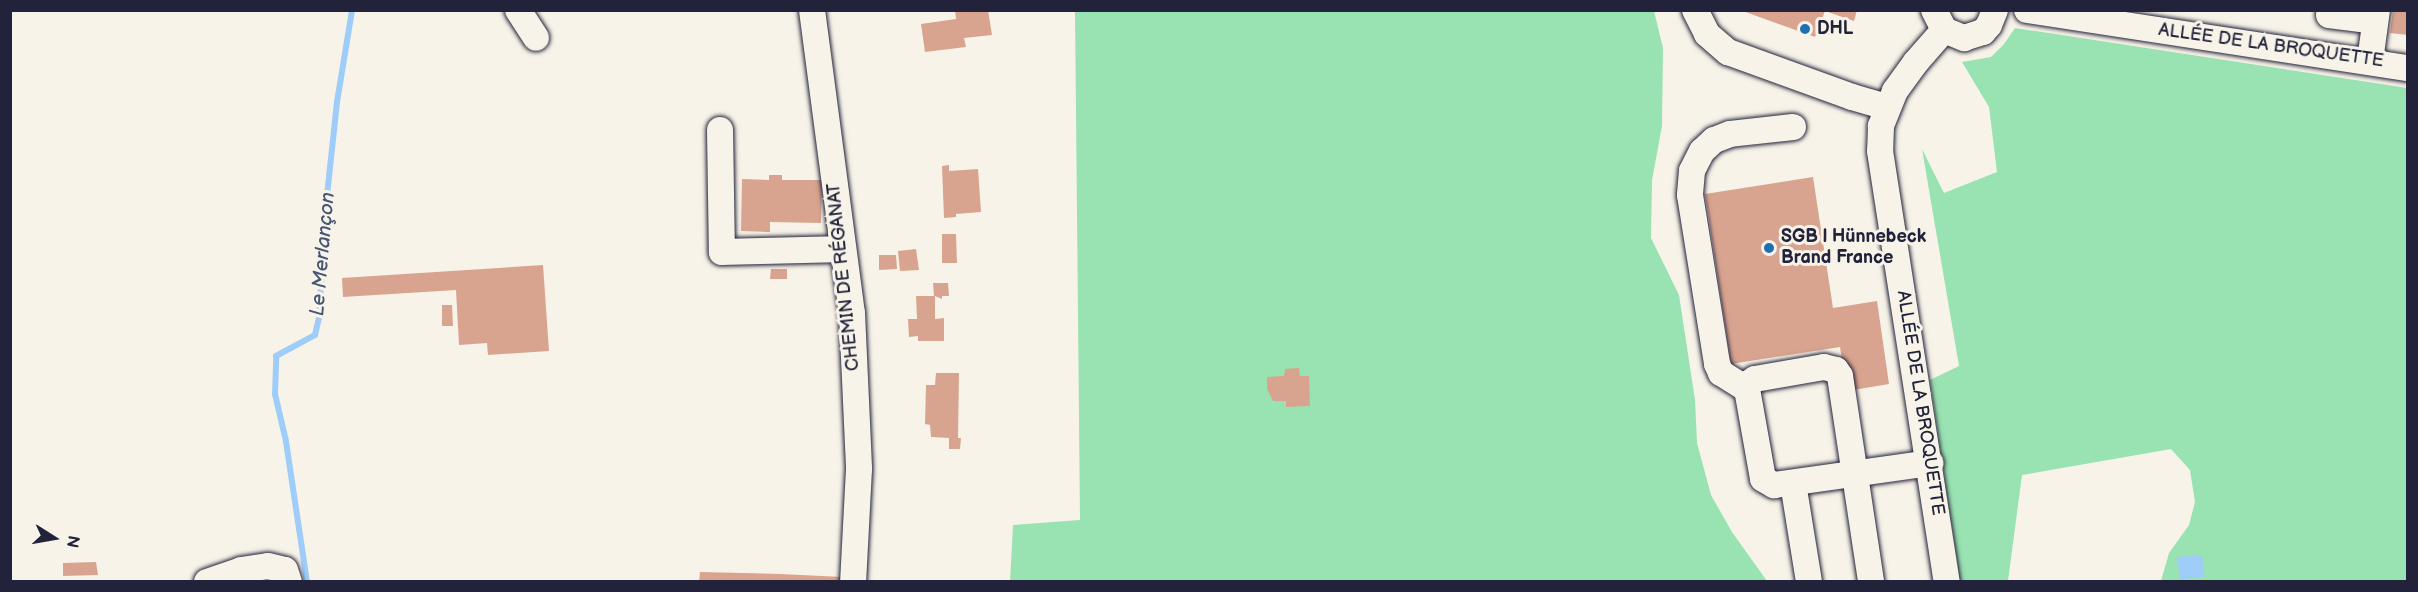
<!DOCTYPE html>
<html>
<head>
<meta charset="utf-8">
<style>
  body { margin:0 }
  #map { position:relative; width:2418px; height:592px; overflow:hidden; background:#f7f3e8; font-family:"Balsamiq Sans",sans-serif }
  div>[style] { position:absolute }
  [style*='--x'] { left:calc(var(--x)*1px); top:calc(var(--y)*1px); width:calc(var(--w)*1px); rotate:calc(var(--a)*1deg) }
  .green>* { inset:0; background:#99e2b1 }
  .water>* { inset:0; background:#9ecdf9 }
  .stream>* { height:6px; margin:-3px; padding:0 3px; transform-origin:3px; border-radius:3px; background:#9ecdf9 }
  .building>* { inset:0; background:#d9a48f }
  .roads { filter:drop-shadow(0 0 2px #22223b) drop-shadow(0 0 2px #22223b) }
  .minor>* { height:26px; margin:-13px; padding:0 13px; transform-origin:13px; border-radius:13px; background:#f7f3e8 }
  .dots>* { width:16px; height:16px; translate:-50% -50%; box-sizing:border-box; border:3px solid #f7f3e8; border-radius:50% }
  span { translate:-50% -50%; white-space:nowrap; text-align:center; line-height:1.15; -webkit-text-stroke:6px #f7f3e8; paint-order:stroke }
  .poi-label { font-size:18px; color:#22223b; font-weight:700 }
  .left { translate:0 -50%; text-align:left }
  .street-label { font-size:18px; color:#22223b }
  .water-label { font-size:20px; color:#475574; font-style:italic }
  .frame { position:absolute; inset:0; border:12px solid #22223b; pointer-events:none }
  .north { position:absolute; left:24px; top:508px; width:60px; height:60px; -webkit-text-stroke:4px #f7f3e8; paint-order:stroke; rotate:101deg; font-size:16px; font-weight:700; line-height:24px; text-align:center; color:#22223b }
  .north::after { content:''; display:block; margin:auto; width:21px; height:27px; background:#22223b; clip-path:polygon(50% 0,100% 100%,50% 72%,0 100%) }
</style>
</head>
<body>
<div id="map">
  <div class="green">
    <div style="clip-path:polygon(1075px 11px,1654px 11px,1663px 48px,1662px 126px,1652px 180px,1651px 238px,1679px 295px,1695px 400px,1697px 443px,1711px 495px,1732px 532px,1767px 581px,1010px 582px,1013px 525px,1080px 520px)"></div>
    <div style="clip-path:polygon(2015px 28px,2407px 88px,2407px 581px,2161px 581px,2169px 553px,2189px 525px,2195px 502px,2190px 470px,2171px 449px,2022px 475px,2008px 581px,1960px 581px,1930px 380px,1959px 366px,1922px 149px,1944px 193px,1997px 172px,1989px 107px,1962px 62px,1991px 57px,2004px 44px)"></div>
  </div>
  <div class="water">
    <div style="clip-path:polygon(2202px 555px,2204px 577px,2180px 579px,2177px 557px)"></div>
  </div>
  <div class="stream">
    <div style="--x:307;--y:582;--w:143;--a:-98.5"></div>
    <div style="--x:286;--y:441;--w:48;--a:-103.2"></div>
    <div style="--x:275;--y:394;--w:38;--a:-88"></div>
    <div style="--x:276;--y:356;--w:44;--a:-28.3"></div>
    <div style="--x:315;--y:335;--w:17;--a:-77"></div>
    <div style="--x:319;--y:318;--w:113;--a:-86.5"></div>
    <div style="--x:326;--y:205;--w:104;--a:-83.9"></div>
    <div style="--x:337;--y:102;--w:93;--a:-80.7"></div>
  </div>
  <div class="building">
    <div style="clip-path:polygon(955px 10px,988px 10px,992px 35px,964px 38px,966px 47px,925px 52px,921px 24px,956px 19px)"></div>
    <div style="clip-path:polygon(1740px 10px,1857px 10px,1854px 21px,1825px 11px,1815px 37px)"></div>
    <div style="clip-path:polygon(2393px 10px,2408px 10px,2408px 35px,2390px 33px)"></div>
    <div style="clip-path:polygon(949px 165px,949px 171px,978px 169px,981px 212px,956px 214px,956px 217px,944px 218px,942px 166px)"></div>
    <div style="clip-path:polygon(769px 175px,782px 175px,782px 180px,822px 180px,821px 223px,770px 222px,770px 232px,741px 231px,742px 179px,769px 180px)"></div>
    <div style="clip-path:polygon(1813px 177px,1833px 308px,1877px 301px,1889px 384px,1847px 391px,1840px 347px,1731px 364px,1705px 194px)"></div>
    <div style="clip-path:polygon(942px 234px,956px 234px,957px 263px,942px 263px)"></div>
    <div style="clip-path:polygon(916px 249px,919px 270px,900px 271px,898px 251px)"></div>
    <div style="clip-path:polygon(879px 255px,896px 255px,897px 269px,879px 270px)"></div>
    <div style="clip-path:polygon(543px 265px,549px 351px,488px 355px,487px 343px,459px 345px,456px 290px,343px 297px,342px 278px)"></div>
    <div style="clip-path:polygon(771px 269px,787px 269px,787px 279px,770px 279px)"></div>
    <div style="clip-path:polygon(933px 283px,948px 283px,949px 296px,942px 296px,942px 299px,935px 296px,935px 319px,944px 318px,944px 341px,918px 341px,918px 336px,909px 337px,908px 319px,917px 319px,916px 296px,934px 296px)"></div>
    <div style="clip-path:polygon(442px 305px,452px 305px,453px 326px,442px 326px)"></div>
    <div style="clip-path:polygon(1299px 368px,1300px 376px,1309px 376px,1310px 406px,1286px 407px,1286px 401px,1273px 401px,1267px 389px,1267px 377px,1284px 376px,1285px 369px)"></div>
    <div style="clip-path:polygon(936px 373px,959px 373px,958px 438px,961px 438px,960px 449px,949px 449px,949px 438px,931px 437px,930px 425px,925px 424px,926px 385px,935px 385px)"></div>
    <div style="clip-path:polygon(96px 562px,98px 575px,63px 576px,63px 563px)"></div>
    <div style="clip-path:polygon(700px 572px,780px 574px,843px 577px,842px 582px,699px 582px)"></div>
  </div>
  <div class="roads">
    <div class="minor">
      <div style="--x:518;--y:10;--w:33;--a:57"></div>
      <div style="--x:812;--y:10;--w:306;--a:82.5"></div>
      <div style="--x:852;--y:313;--w:156;--a:87.4"></div>
      <div style="--x:859;--y:469;--w:113;--a:93"></div>
      <div style="--x:1695;--y:10;--w:27;--a:63"></div>
      <div style="--x:1707;--y:34;--w:28;--a:41"></div>
      <div style="--x:1728;--y:52;--w:132;--a:19.9"></div>
      <div style="--x:1852;--y:97;--w:36;--a:16"></div>
      <div style="--x:1934;--y:10;--w:22;--a:63"></div>
      <div style="--x:1944;--y:30;--w:22;--a:22"></div>
      <div style="--x:1964;--y:38;--w:20;--a:-18"></div>
      <div style="--x:1983;--y:32;--w:9;--a:-49"></div>
      <div style="--x:1989;--y:25;--w:16;--a:-68"></div>
      <div style="--x:2027;--y:10;--w:385;--a:8.7"></div>
      <div style="--x:2329;--y:15;--w:46;--a:7.4"></div>
      <div style="--x:1944;--y:30;--w:43;--a:131.2"></div>
      <div style="--x:1916;--y:62;--w:36;--a:126"></div>
      <div style="--x:1895;--y:91;--w:38;--a:112"></div>
      <div style="--x:1881;--y:126;--w:25;--a:92"></div>
      <div style="--x:1880;--y:151;--w:436;--a:81.2"></div>
      <div style="--x:2370;--y:61;--w:51;--a:-82.2"></div>
      <div style="--x:1793;--y:127;--w:63;--a:173.7"></div>
      <div style="--x:1730;--y:134;--w:17;--a:159"></div>
      <div style="--x:1714;--y:140;--w:16;--a:137"></div>
      <div style="--x:1702;--y:151;--w:22;--a:117"></div>
      <div style="--x:1692;--y:171;--w:24;--a:95"></div>
      <div style="--x:1690;--y:195;--w:171;--a:80.9"></div>
      <div style="--x:1717;--y:364;--w:10;--a:66"></div>
      <div style="--x:1721;--y:373;--w:31;--a:32"></div>
      <div style="--x:1747;--y:389;--w:91;--a:79.9"></div>
      <div style="--x:1763;--y:479;--w:13;--a:29"></div>
      <div style="--x:1774;--y:485;--w:158;--a:-8"></div>
      <div style="--x:720;--y:130;--w:122;--a:89.1"></div>
      <div style="--x:722;--y:252;--w:121;--a:-1.4"></div>
      <div style="--x:1747;--y:389;--w:6;--a:-72"></div>
      <div style="--x:1749;--y:383;--w:7;--a:-34"></div>
      <div style="--x:1755;--y:379;--w:70;--a:-9.9"></div>
      <div style="--x:1824;--y:367;--w:12;--a:14"></div>
      <div style="--x:1836;--y:370;--w:7;--a:56"></div>
      <div style="--x:1840;--y:376;--w:208;--a:81.4"></div>
      <div style="--x:1793;--y:483;--w:100;--a:80.8"></div>
      <div style="--x:207;--y:582;--w:36;--a:-19"></div>
      <div style="--x:241;--y:570;--w:27;--a:-8"></div>
      <div style="--x:268;--y:566;--w:17;--a:13"></div>
      <div style="--x:285;--y:570;--w:13;--a:72"></div>
    </div>
  </div>
  <div class="dots">
    <div style="left:1805px;top:29px;background:#1f6fb2"></div>
    <div style="left:1769px;top:248px;background:#1f6fb2"></div>
  </div>
  <div class="poi-label">
    <span class="left" style="left:1817px;top:29px">DHL</span>
    <span class="left" style="left:1781px;top:248px">SGB | Hünnebeck<br>Brand France</span>
  </div>
  <div class="street-label">
    <span style="left:2271px;top:46px;rotate:8deg">ALLÉE DE LA BROQUETTE</span>
    <span style="left:844px;top:277px;rotate:-96deg">CHEMIN DE RÉGANAT</span>
    <span style="left:1920px;top:403px;rotate:81deg">ALLÉE DE LA BROQUETTE</span>
  </div>
  <div class="water-label">
    <span style="left:323px;top:254px;rotate:-85deg">Le Merlançon</span>
  </div>
  <div class="frame"></div>
  <div class="north">N</div>
</div>
</body>
</html>
